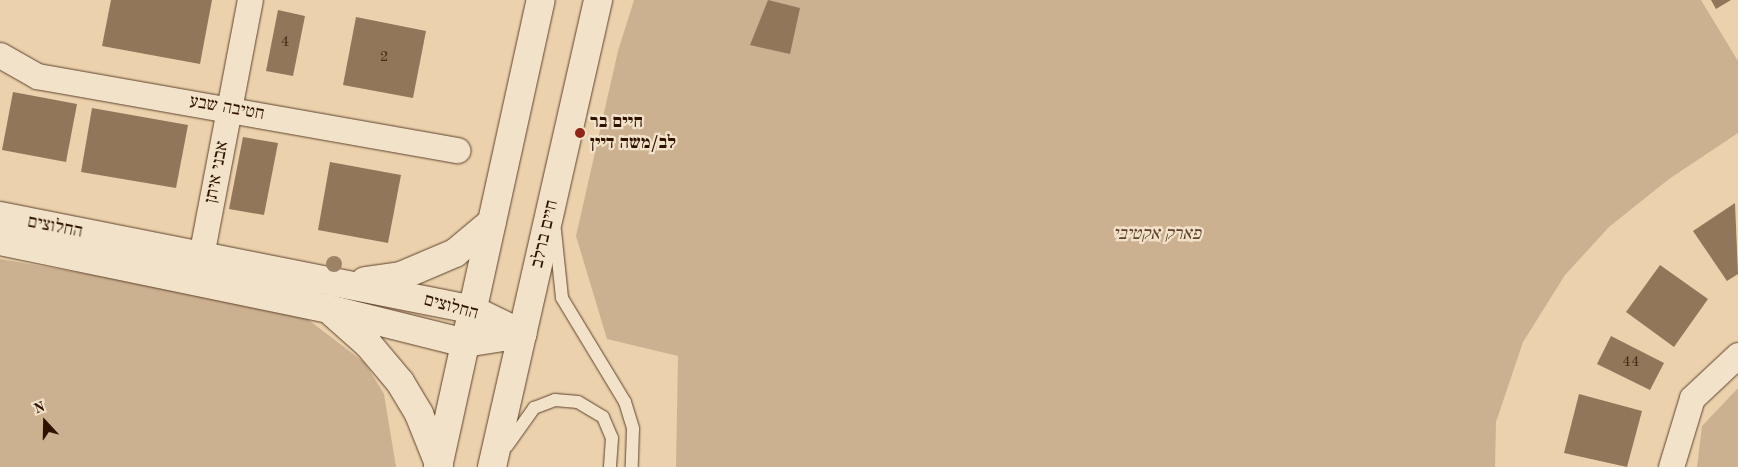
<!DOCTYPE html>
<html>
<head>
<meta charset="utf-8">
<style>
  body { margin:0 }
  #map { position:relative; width:1738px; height:467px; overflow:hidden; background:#ebd2ad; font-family:"Old Standard TT","Frank Ruhl Libre",serif }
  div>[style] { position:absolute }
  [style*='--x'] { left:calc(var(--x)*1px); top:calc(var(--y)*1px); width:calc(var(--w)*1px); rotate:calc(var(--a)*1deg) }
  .green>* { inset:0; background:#cbb190 }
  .building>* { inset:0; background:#91765a }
  .roads { filter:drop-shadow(0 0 1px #5f422b) drop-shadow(0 0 1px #5f422b) }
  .lane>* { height:12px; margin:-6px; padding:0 6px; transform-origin:6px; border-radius:6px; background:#f2e2ca }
  .street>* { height:25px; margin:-12.5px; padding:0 12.5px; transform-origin:12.5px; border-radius:12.5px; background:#f2e2ca }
  .secondary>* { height:28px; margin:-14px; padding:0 14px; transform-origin:14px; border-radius:14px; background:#f2e2ca }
  .trees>* { width:16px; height:16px; margin:-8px; border-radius:50%; background:#9d8366 }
  .dots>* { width:14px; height:14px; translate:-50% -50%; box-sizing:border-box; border:2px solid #f2e2ca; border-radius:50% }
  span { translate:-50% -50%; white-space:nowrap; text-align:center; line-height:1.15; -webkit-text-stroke:4.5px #f2e2ca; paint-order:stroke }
  .number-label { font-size:15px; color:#482b16 }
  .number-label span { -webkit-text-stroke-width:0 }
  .street-label { font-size:18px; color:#301200 }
  .poi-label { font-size:18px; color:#301200; font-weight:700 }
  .left { translate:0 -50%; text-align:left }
  .park-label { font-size:18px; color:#5e422b; font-style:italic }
  .north { position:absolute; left:20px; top:397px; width:50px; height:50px; -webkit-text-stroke:4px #f2e2ca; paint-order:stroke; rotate:339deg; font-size:14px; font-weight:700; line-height:20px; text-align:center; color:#301200 }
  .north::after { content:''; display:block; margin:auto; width:18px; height:22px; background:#301200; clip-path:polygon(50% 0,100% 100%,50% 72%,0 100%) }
</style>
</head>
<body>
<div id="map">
  <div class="green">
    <div style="clip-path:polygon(634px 0,1701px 0,1738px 61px,1738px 133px,1669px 179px,1609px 227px,1565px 275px,1523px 342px,1496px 422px,1495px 467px,676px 467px,678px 356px,607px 339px,576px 236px,618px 51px)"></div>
    <div style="clip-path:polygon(0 259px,264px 304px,306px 318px,365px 363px,384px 394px,396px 467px,0 467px)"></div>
    <div style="clip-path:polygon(1738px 388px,1738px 467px,1697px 467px,1702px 426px)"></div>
  </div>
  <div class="building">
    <div style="clip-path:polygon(111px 0,212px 0,200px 64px,102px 46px)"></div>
    <div style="clip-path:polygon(768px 0,800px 8px,790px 54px,750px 45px)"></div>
    <div style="clip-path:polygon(1711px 0,1731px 0,1716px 9px)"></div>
    <div style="clip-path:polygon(278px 10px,305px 16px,293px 76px,266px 71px)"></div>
    <div style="clip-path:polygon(356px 17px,426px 31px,413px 98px,343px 85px)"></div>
    <div style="clip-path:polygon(13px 92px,77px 104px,66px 162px,2px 150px)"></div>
    <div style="clip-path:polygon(92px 108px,188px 125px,176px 188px,81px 172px)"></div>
    <div style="clip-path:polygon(243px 137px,278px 143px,264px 215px,229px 209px)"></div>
    <div style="clip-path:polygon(330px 162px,401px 175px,388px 243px,318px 230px)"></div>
    <div style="clip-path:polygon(1735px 203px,1738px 274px,1727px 281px,1693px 231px)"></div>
    <div style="clip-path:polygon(1660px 265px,1708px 299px,1674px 347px,1626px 312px)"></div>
    <div style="clip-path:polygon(1611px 336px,1664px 363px,1650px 390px,1597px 364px)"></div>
    <div style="clip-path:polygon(1579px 394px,1642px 411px,1627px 467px,1564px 453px)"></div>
  </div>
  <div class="roads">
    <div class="lane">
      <div style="--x:555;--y:231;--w:67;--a:84"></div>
      <div style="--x:562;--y:298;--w:122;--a:58.8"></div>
      <div style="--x:625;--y:402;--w:28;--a:73"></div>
      <div style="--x:633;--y:429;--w:38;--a:92"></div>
      <div style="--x:507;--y:446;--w:47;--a:-54.6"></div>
      <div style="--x:534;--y:408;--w:22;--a:-21"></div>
      <div style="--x:555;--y:400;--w:23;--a:5"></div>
      <div style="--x:578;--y:402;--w:29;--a:31"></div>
      <div style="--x:603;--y:417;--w:23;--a:67"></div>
      <div style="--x:612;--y:438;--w:29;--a:94"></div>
    </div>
    <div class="street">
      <div style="--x:0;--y:55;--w:43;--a:29.6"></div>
      <div style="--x:37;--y:76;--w:427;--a:10"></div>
      <div style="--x:201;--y:256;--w:261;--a:-79.2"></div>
      <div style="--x:1671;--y:467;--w:72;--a:-73.1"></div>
      <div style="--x:1692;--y:398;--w:63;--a:-43.1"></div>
    </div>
    <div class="secondary">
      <div style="--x:0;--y:216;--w:482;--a:11.2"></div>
      <div style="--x:473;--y:310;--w:55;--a:26.1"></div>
      <div style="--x:0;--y:241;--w:336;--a:11.7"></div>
      <div style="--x:329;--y:309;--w:140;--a:14"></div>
      <div style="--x:465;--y:343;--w:58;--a:-9"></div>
      <div style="--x:365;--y:281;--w:36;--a:-8"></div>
      <div style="--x:401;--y:276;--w:59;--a:-23.1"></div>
      <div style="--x:455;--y:253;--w:48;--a:-40"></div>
      <div style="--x:333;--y:313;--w:47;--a:41.5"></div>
      <div style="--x:368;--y:344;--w:50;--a:49.9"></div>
      <div style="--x:400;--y:382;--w:37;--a:59"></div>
      <div style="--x:419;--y:414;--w:54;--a:68.2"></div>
      <div style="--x:438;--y:467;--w:478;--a:-77.6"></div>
      <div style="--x:492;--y:467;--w:479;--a:-77.2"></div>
    </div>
  </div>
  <div class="trees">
    <div style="left:334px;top:264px"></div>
  </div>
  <div class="dots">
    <div style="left:580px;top:133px;background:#8f2418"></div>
  </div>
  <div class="number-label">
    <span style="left:285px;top:43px">4</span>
    <span style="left:384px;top:58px">2</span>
    <span style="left:1631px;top:363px">44</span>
  </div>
  <div class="street-label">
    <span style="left:227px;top:108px;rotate:10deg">חטיבה שבע</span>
    <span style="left:217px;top:172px;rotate:-79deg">אבני איתן</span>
    <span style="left:55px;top:227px;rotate:11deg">החלוצים</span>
    <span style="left:545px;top:234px;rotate:-77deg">חיים ברלב</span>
    <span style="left:451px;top:307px;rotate:15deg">החלוצים</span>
  </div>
  <div class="poi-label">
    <span class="left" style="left:590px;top:133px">חיים בר<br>לב/משה דיין</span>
  </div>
  <div class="park-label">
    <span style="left:1157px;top:234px">פארק אקטיבי</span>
  </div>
  <div class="north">N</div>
</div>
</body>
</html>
